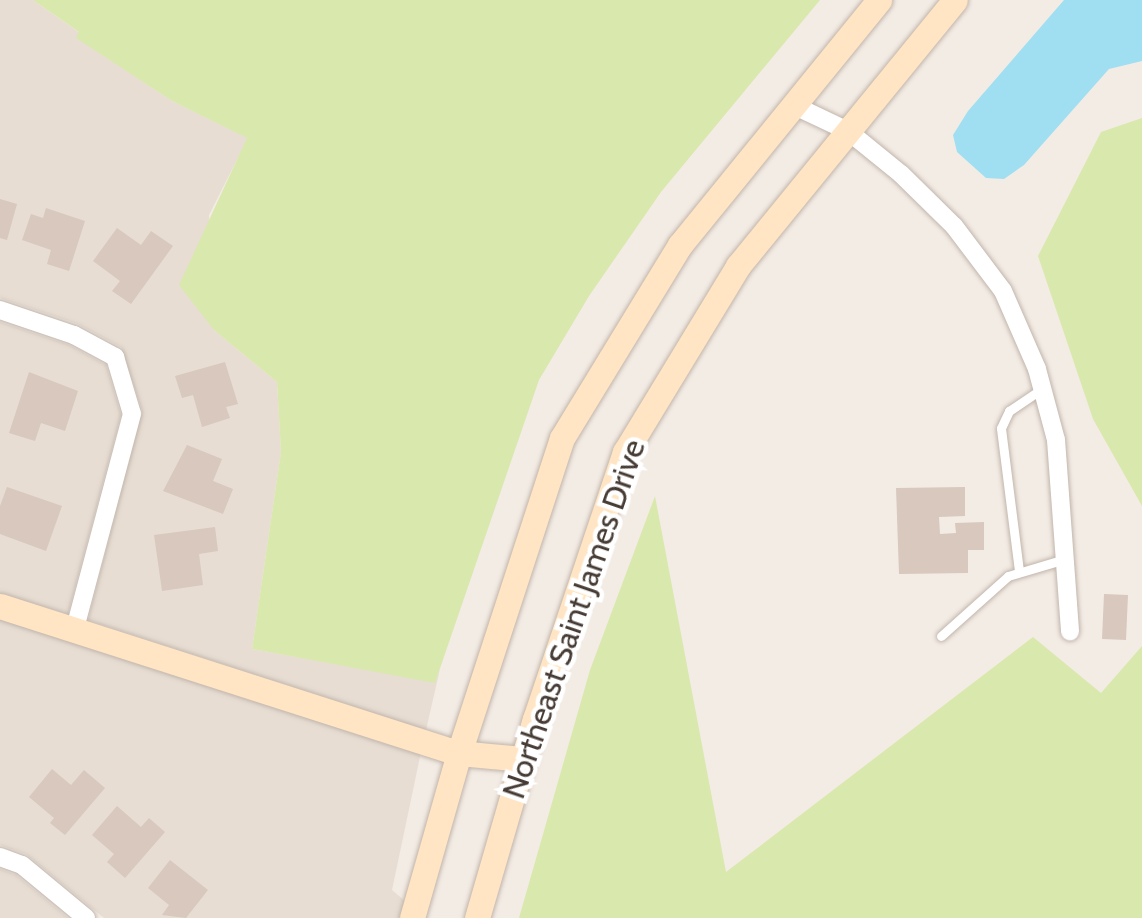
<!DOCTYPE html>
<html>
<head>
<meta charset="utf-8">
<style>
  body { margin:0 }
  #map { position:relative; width:1142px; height:918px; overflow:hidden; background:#f3ece5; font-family:Cabin,sans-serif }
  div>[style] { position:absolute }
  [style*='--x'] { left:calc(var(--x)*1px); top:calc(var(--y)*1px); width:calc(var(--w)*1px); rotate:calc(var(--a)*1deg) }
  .residential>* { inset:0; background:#e7ddd3 }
  .green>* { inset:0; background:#d9e8ad }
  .water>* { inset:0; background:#a0dff1 }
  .building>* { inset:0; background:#d8c8bd }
  .roads { filter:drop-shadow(0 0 2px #c1b5ab) drop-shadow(0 0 2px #c1b5ab) }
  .lane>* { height:9px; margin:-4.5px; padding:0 4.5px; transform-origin:4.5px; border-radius:4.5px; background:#fff }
  .street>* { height:18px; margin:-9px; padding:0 9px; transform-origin:9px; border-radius:9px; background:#fff }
  .secondary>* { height:25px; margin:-12.5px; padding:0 12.5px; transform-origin:12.5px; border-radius:12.5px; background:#ffe5c3 }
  span { translate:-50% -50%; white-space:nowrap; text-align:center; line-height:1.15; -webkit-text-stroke:9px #fff; paint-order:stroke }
  .street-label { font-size:32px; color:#463c35 }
</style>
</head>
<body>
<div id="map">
  <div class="residential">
    <div style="clip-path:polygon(0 0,33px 0,80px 33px,77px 38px,172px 101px,248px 138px,209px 215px,214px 330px,277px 382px,281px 452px,252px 649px,435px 682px,440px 669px,426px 730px,88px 620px,142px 410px,121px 347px,78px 324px,0 298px)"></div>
    <div style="clip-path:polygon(0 322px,69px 345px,106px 365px,121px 415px,68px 614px,0 594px)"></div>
    <div style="clip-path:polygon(0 618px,421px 752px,392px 890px,406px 902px,401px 918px,104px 918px,26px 854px,0 845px)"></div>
    <div style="clip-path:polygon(0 869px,16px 875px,68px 918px,0 918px)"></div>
  </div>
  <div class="green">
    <div style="clip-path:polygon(33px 0,820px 0,661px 192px,589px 296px,539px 380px,435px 683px,252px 649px,281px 452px,277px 382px,214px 330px,179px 285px,247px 138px,172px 101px,76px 38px,79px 32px)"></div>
    <div style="clip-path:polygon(1142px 118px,1142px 506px,1093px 419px,1038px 256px,1101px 132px)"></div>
    <div style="clip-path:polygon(655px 496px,726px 872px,1033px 637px,1101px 693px,1142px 646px,1142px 918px,519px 918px,590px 670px)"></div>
  </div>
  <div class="water">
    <div style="clip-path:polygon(1064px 0,1142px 0,1142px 61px,1109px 69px,1024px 165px,1004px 179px,986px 178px,957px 152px,953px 135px,968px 111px)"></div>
  </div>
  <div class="building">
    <div style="clip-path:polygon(0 199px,17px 204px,7px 240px,0 238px)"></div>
    <div style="clip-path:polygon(46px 208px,85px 221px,69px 271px,47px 264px,51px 250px,22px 240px,31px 214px,43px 218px)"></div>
    <div style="clip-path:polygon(117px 228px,141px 245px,151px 231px,173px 246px,131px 304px,112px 291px,120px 281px,93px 261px)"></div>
    <div style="clip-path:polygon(225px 362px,238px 404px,226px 407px,230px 418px,202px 427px,193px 395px,182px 398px,175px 376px)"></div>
    <div style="clip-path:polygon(29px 372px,78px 391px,65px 431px,41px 423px,35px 441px,9px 433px)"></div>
    <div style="clip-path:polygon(187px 445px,222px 459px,213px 481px,233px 489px,223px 514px,163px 491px)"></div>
    <div style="clip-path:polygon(7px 487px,62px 506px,46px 551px,0 534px,0 506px)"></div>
    <div style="clip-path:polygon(965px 487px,965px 516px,939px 517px,940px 534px,956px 533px,955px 523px,984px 522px,984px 550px,968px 550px,968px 573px,899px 574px,896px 488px)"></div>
    <div style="clip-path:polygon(215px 527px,218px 551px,199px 554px,203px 585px,162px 591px,154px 535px)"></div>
    <div style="clip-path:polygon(1104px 594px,1128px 595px,1126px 640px,1102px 639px)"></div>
    <div style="clip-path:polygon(52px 769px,71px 785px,84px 770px,105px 788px,65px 835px,50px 823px,54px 818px,29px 797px)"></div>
    <div style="clip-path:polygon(117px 806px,141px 827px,149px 818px,165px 832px,125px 878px,107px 862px,114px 854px,92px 835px)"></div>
    <div style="clip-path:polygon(170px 860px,208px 890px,186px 918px,162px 915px,169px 905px,148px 888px)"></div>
  </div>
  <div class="roads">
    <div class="lane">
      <div style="--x:1019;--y:571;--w:144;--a:-97.2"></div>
      <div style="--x:1001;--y:428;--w:19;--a:-65"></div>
      <div style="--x:1009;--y:411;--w:40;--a:-34"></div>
      <div style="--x:941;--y:636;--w:90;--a:-41.8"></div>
      <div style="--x:1008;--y:576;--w:59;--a:-16.6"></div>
    </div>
    <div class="street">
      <div style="--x:793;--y:105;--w:61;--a:25.3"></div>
      <div style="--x:848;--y:131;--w:68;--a:39.1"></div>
      <div style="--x:901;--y:174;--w:74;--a:44.5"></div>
      <div style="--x:954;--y:226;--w:81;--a:53"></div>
      <div style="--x:1003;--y:291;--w:85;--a:66.4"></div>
      <div style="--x:1037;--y:369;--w:73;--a:75"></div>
      <div style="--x:1056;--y:440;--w:192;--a:85.8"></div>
      <div style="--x:0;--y:310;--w:78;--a:18.7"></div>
      <div style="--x:74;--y:335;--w:47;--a:28.2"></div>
      <div style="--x:115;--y:357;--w:59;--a:73.4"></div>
      <div style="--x:132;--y:414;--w:221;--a:104.9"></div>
      <div style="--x:0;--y:857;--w:23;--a:20"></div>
      <div style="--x:22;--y:865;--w:83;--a:39.6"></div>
    </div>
    <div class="secondary">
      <div style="--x:0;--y:606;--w:482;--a:17.8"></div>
      <div style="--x:459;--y:753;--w:64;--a:5.4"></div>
      <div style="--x:412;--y:918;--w:172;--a:-74.1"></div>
      <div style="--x:459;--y:753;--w:331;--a:-71.9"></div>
      <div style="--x:562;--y:438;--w:226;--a:-58.6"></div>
      <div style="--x:680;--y:245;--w:316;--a:-50.9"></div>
      <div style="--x:477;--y:918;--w:207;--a:-73.8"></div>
      <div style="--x:535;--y:719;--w:282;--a:-71.4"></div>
      <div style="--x:625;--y:452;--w:218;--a:-58.7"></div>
      <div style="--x:738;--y:266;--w:343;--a:-50.8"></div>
    </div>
  </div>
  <div class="street-label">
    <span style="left:574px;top:619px;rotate:-71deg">Northeast Saint James Drive</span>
  </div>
</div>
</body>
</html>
